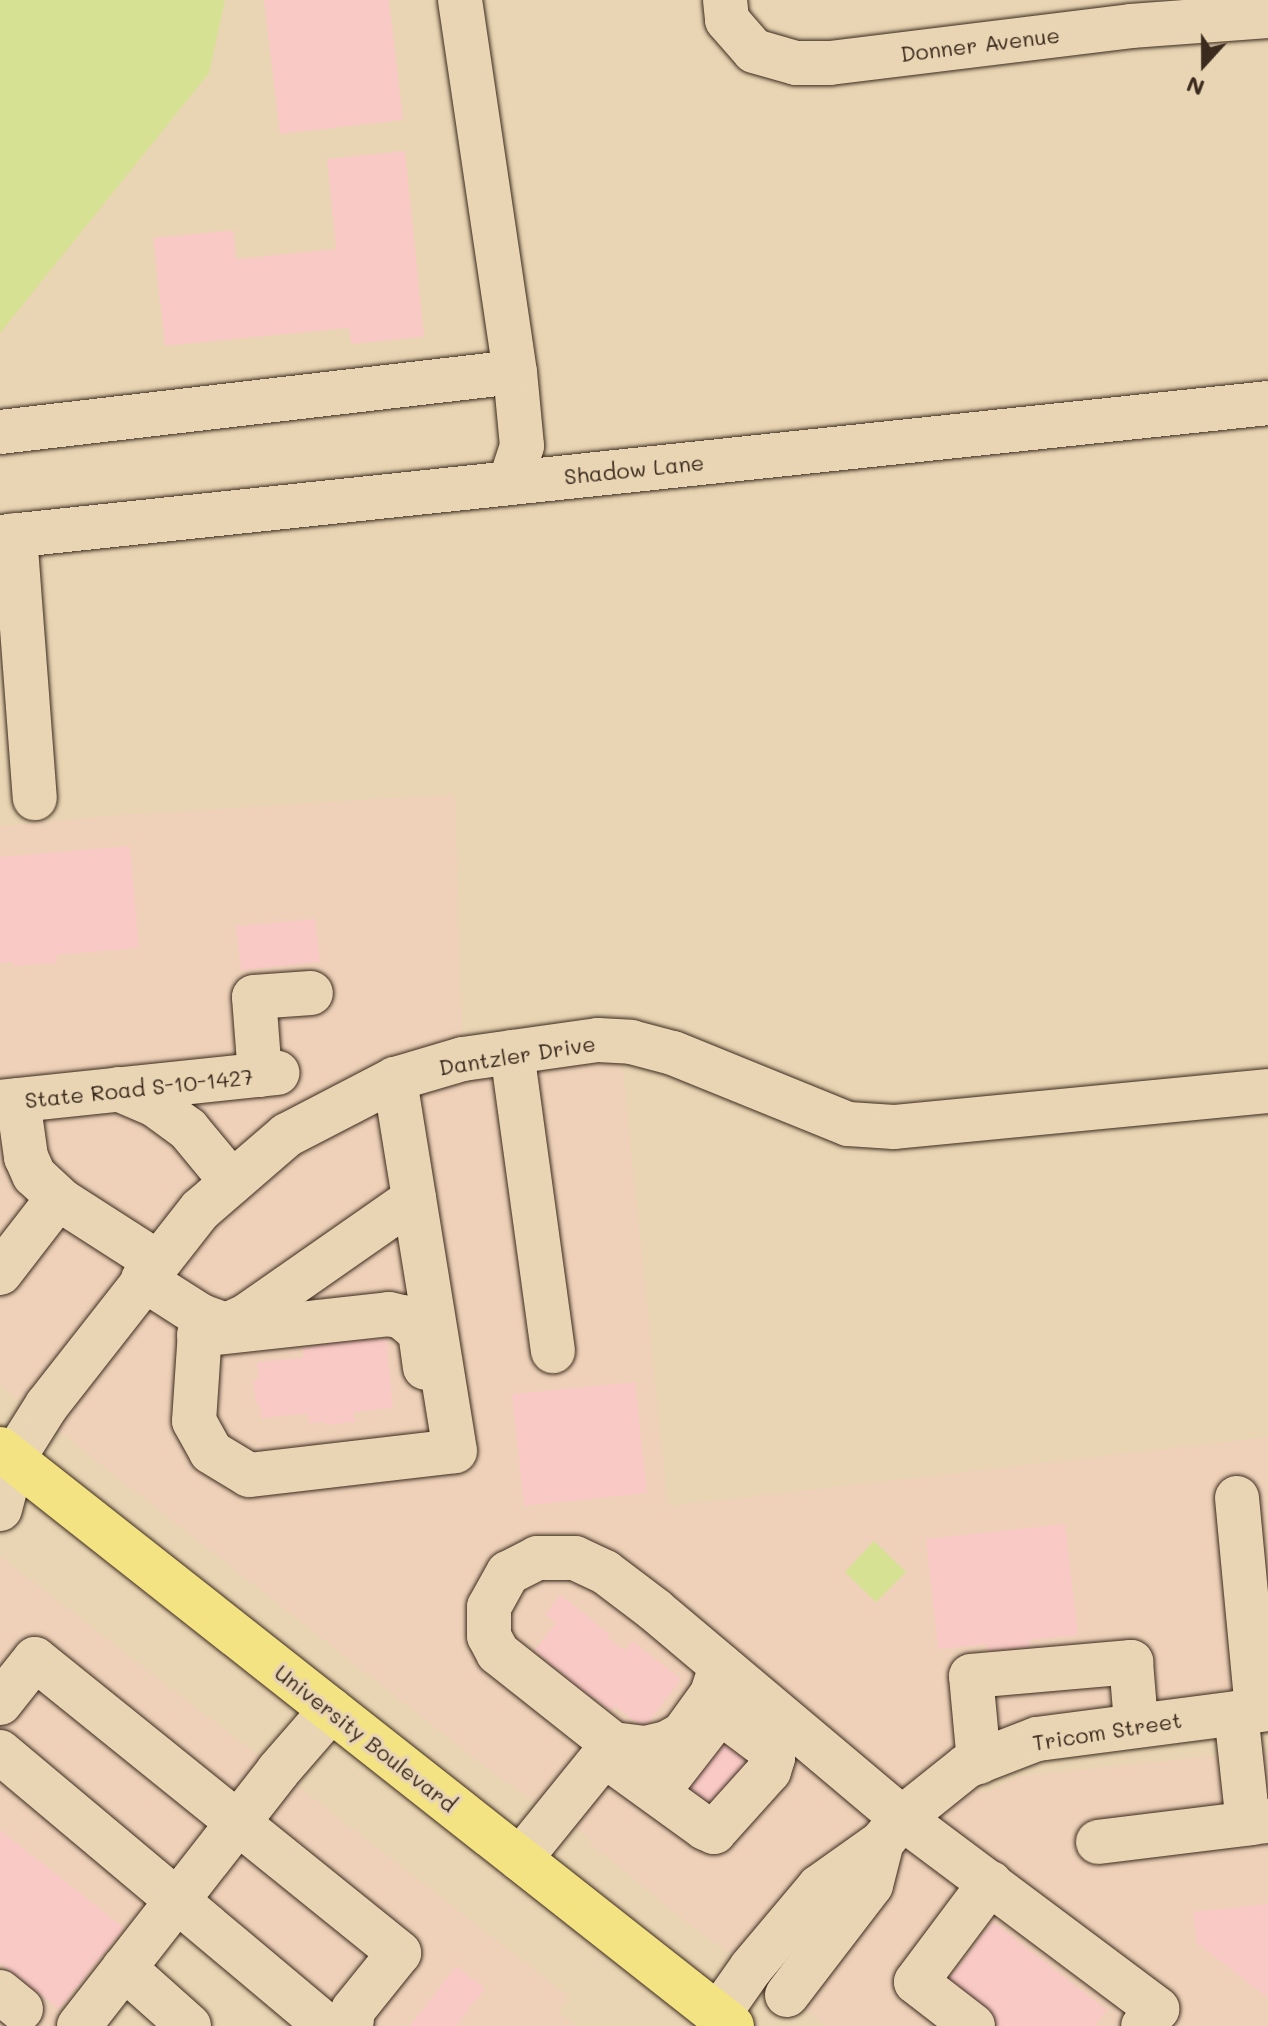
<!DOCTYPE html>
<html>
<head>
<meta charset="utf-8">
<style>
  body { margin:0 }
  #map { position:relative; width:1268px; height:2026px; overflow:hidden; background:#e9d5b3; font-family:Mali,sans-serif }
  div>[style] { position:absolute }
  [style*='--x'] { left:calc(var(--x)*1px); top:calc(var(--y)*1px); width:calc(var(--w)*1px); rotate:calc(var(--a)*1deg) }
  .built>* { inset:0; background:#eed1b8 }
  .green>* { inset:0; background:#d6e194 }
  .building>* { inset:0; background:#f9c9c5 }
  .roads { filter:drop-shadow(0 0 2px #3b2a1e) drop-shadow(0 0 2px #3b2a1e) }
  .minor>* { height:44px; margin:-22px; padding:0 22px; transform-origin:22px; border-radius:22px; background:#e9d5b3 }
  .major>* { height:44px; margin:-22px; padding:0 22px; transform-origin:22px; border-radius:22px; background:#f4e382 }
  span { translate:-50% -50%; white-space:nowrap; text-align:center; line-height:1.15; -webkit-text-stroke:7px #e9d5b3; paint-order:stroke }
  .street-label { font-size:22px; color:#3b2a1e }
  .north { position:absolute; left:1164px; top:24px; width:80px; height:80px; -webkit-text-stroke:6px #e9d5b3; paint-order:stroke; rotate:201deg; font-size:22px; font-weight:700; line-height:32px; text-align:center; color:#3b2a1e }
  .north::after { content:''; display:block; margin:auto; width:28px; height:36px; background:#3b2a1e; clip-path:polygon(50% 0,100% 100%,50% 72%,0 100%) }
</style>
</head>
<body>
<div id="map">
  <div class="built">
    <div style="clip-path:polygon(455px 794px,463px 1059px,620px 1041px,668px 1506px,1268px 1437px,1268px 1709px,957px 1775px,983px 1794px,1019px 1776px,1268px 1750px,1268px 2026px,825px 2026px,787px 1995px,837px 1930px,751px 1968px,686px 1922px,594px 1847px,585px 1835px,494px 1774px,0 1385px,0 826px,104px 816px)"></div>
    <div style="clip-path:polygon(0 1556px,570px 1997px,558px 2012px,576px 2026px,307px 2026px,156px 1906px,60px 2026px,0 2026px)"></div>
  </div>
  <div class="green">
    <div style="clip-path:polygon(0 0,225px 0,209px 73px,0 333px)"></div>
    <div style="clip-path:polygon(874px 1541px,906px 1572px,876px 1602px,845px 1572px)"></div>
  </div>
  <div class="building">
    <div style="clip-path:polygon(264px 0,389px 0,403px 120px,280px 134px)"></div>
    <div style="clip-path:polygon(405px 151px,424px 337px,351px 344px,349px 328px,165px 346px,153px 238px,233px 230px,236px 259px,336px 249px,327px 159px)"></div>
    <div style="clip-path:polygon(130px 846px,139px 948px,57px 955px,57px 963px,14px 966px,13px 962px,0 963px,0 857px)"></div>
    <div style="clip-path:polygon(315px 919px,320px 962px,241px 970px,236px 926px)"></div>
    <div style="clip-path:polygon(386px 1339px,393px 1408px,353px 1412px,355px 1422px,325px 1425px,325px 1422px,309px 1423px,308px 1413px,262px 1418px,260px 1405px,256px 1405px,253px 1380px,259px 1379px,257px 1362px,303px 1358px,303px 1348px,318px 1346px,318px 1342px)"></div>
    <div style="clip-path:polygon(635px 1382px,647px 1493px,524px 1506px,512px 1394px)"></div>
    <div style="clip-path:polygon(1065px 1524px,1078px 1635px,1029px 1640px,1030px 1647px,988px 1652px,987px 1644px,938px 1649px,926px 1539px)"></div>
    <div style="clip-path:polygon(560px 1595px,610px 1634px,607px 1637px,625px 1651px,632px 1641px,681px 1679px,644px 1728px,615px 1706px,612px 1711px,592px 1696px,589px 1699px,557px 1668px,554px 1672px,545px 1665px,548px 1661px,534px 1651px,556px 1623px,545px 1615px)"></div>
    <div style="clip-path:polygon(723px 1741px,759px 1769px,713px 1827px,672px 1795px)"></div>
    <div style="clip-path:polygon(0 1830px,124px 1928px,59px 2009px,0 1963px)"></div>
    <div style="clip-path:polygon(1268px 1904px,1268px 1998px,1197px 1943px,1193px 1912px)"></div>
    <div style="clip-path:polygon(993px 1922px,1107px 2010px,1095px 2026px,998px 2026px,944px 1985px)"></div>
    <div style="clip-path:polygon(456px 1966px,485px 1988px,456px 2026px,410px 2026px)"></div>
  </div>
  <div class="roads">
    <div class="minor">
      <div style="--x:460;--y:0;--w:376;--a:81.6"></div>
      <div style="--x:515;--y:372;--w:74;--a:84.6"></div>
      <div style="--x:522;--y:446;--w:38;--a:108"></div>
      <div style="--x:725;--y:0;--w:20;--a:84"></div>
      <div style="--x:727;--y:20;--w:41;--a:48.9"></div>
      <div style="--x:754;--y:51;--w:44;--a:15.9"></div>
      <div style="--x:796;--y:63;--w:34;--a:0"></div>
      <div style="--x:830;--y:63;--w:303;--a:-7"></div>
      <div style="--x:1131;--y:26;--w:137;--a:-4.2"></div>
      <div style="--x:0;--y:432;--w:518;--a:-6.65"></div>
      <div style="--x:15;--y:535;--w:264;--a:85.7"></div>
      <div style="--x:0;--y:537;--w:1275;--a:-6.03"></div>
      <div style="--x:512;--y:1052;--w:302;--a:82.2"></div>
      <div style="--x:260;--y:1075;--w:78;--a:-94.4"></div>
      <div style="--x:254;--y:997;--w:57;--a:-4"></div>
      <div style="--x:118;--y:1089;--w:40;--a:23.4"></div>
      <div style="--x:155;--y:1105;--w:41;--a:36"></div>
      <div style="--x:188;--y:1129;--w:69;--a:50.3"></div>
      <div style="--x:18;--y:1100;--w:58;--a:82"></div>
      <div style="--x:26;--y:1157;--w:20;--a:66"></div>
      <div style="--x:34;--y:1175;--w:38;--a:43"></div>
      <div style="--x:62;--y:1201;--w:113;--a:32.7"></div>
      <div style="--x:0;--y:1102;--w:279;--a:-6"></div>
      <div style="--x:0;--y:1273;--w:95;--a:-52.3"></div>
      <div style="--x:143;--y:1279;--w:69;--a:32.5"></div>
      <div style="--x:201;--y:1316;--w:27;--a:20"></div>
      <div style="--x:226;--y:1325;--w:22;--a:-24"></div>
      <div style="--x:246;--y:1316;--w:205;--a:-34.9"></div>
      <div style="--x:201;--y:1316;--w:105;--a:93.8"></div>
      <div style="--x:194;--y:1421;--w:35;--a:61"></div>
      <div style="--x:211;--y:1452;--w:44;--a:31.2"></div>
      <div style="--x:249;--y:1475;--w:207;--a:-6.6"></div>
      <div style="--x:455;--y:1451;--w:377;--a:-99.2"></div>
      <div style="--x:199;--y:1335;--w:191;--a:-6.3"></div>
      <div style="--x:389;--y:1314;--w:13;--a:13"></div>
      <div style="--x:402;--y:1317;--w:23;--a:40"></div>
      <div style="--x:420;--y:1332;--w:36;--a:82"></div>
      <div style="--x:1237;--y:1498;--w:213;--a:84.6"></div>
      <div style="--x:0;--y:1509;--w:52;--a:-75.4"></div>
      <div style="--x:13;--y:1459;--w:64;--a:-57.8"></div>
      <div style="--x:47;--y:1405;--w:248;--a:-51.9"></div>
      <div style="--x:200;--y:1210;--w:115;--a:-40.8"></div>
      <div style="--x:287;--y:1135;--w:122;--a:-27.4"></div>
      <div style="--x:395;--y:1079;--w:71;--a:-16.4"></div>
      <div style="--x:463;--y:1059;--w:136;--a:-8"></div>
      <div style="--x:598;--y:1040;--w:33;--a:3"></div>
      <div style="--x:631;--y:1042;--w:43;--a:14.7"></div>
      <div style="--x:673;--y:1053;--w:189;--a:22.1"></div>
      <div style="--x:848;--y:1124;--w:46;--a:3.7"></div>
      <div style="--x:894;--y:1127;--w:376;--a:-5.5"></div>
      <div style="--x:721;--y:1666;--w:29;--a:108"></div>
      <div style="--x:712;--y:1694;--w:49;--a:125.9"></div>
      <div style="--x:683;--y:1734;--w:18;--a:151"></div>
      <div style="--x:667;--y:1743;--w:23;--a:167"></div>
      <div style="--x:645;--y:1748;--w:32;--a:-173"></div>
      <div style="--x:613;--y:1744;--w:147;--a:-141.6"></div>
      <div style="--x:498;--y:1653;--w:19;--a:-118"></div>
      <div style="--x:489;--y:1636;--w:29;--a:-90"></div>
      <div style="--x:489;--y:1607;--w:39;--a:-61"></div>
      <div style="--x:508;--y:1573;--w:33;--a:-27"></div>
      <div style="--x:537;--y:1558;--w:38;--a:0"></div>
      <div style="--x:575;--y:1558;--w:33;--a:25"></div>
      <div style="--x:605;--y:1572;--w:63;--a:37.2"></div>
      <div style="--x:655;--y:1610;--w:323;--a:40.1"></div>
      <div style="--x:902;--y:1818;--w:319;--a:36.8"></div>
      <div style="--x:1157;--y:2009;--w:22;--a:129"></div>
      <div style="--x:0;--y:1703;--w:56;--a:-51.5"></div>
      <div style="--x:35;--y:1659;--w:468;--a:38.9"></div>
      <div style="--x:399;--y:1953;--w:73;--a:128.9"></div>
      <div style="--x:353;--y:2010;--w:16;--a:97"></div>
      <div style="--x:1236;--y:1713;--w:111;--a:83.8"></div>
      <div style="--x:1248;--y:1823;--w:20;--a:-6"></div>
      <div style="--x:0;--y:1752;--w:426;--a:40"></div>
      <div style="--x:604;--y:1755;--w:125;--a:35.9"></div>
      <div style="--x:705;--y:1828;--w:10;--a:24"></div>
      <div style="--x:714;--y:1832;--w:82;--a:-48"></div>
      <div style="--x:769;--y:1771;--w:14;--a:-73"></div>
      <div style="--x:773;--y:1758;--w:11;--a:-117"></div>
      <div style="--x:768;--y:1748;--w:54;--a:-143.3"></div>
      <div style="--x:725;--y:1716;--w:9;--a:174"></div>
      <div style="--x:716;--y:1717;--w:96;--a:127.8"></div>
      <div style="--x:979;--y:1762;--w:86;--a:-95.3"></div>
      <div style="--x:971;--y:1676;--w:161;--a:-5"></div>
      <div style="--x:1131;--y:1662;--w:61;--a:85.3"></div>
      <div style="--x:1098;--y:1842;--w:155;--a:-7"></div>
      <div style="--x:520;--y:1859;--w:148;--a:-51"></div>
      <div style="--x:124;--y:1968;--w:87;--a:41.7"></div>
      <div style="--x:0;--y:1992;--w:27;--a:39"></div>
      <div style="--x:787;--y:1995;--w:138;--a:-52.6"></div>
      <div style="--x:871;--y:1885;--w:44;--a:-75.7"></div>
      <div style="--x:718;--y:2015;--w:57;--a:-54.9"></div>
      <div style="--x:751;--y:1968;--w:106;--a:-50"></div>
      <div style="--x:819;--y:1887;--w:77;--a:-35.5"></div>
      <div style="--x:882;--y:1842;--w:31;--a:-50"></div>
      <div style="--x:902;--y:1818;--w:83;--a:-38.7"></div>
      <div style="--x:967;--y:1766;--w:75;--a:-21.1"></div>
      <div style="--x:1037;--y:1739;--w:233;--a:-7.4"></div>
      <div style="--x:79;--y:2026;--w:323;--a:-52"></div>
      <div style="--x:278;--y:1771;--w:81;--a:-49"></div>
      <div style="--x:973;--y:2026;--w:72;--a:-142.3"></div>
      <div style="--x:916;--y:1982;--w:124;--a:-53.2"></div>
    </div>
    <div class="major">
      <div style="--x:0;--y:1449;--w:932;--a:38.25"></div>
    </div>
  </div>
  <div class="street-label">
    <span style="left:980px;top:44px;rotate:-7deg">Donner Avenue</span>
    <span style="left:634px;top:469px;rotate:-6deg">Shadow Lane</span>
    <span style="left:517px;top:1055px;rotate:-9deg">Dantzler Drive</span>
    <span style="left:139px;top:1088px;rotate:-6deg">State Road S-10-1427</span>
    <span style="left:1107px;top:1731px;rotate:-9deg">Tricom Street</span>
    <span style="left:366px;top:1738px;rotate:38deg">University Boulevard</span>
  </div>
  <div class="north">N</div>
</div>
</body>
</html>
